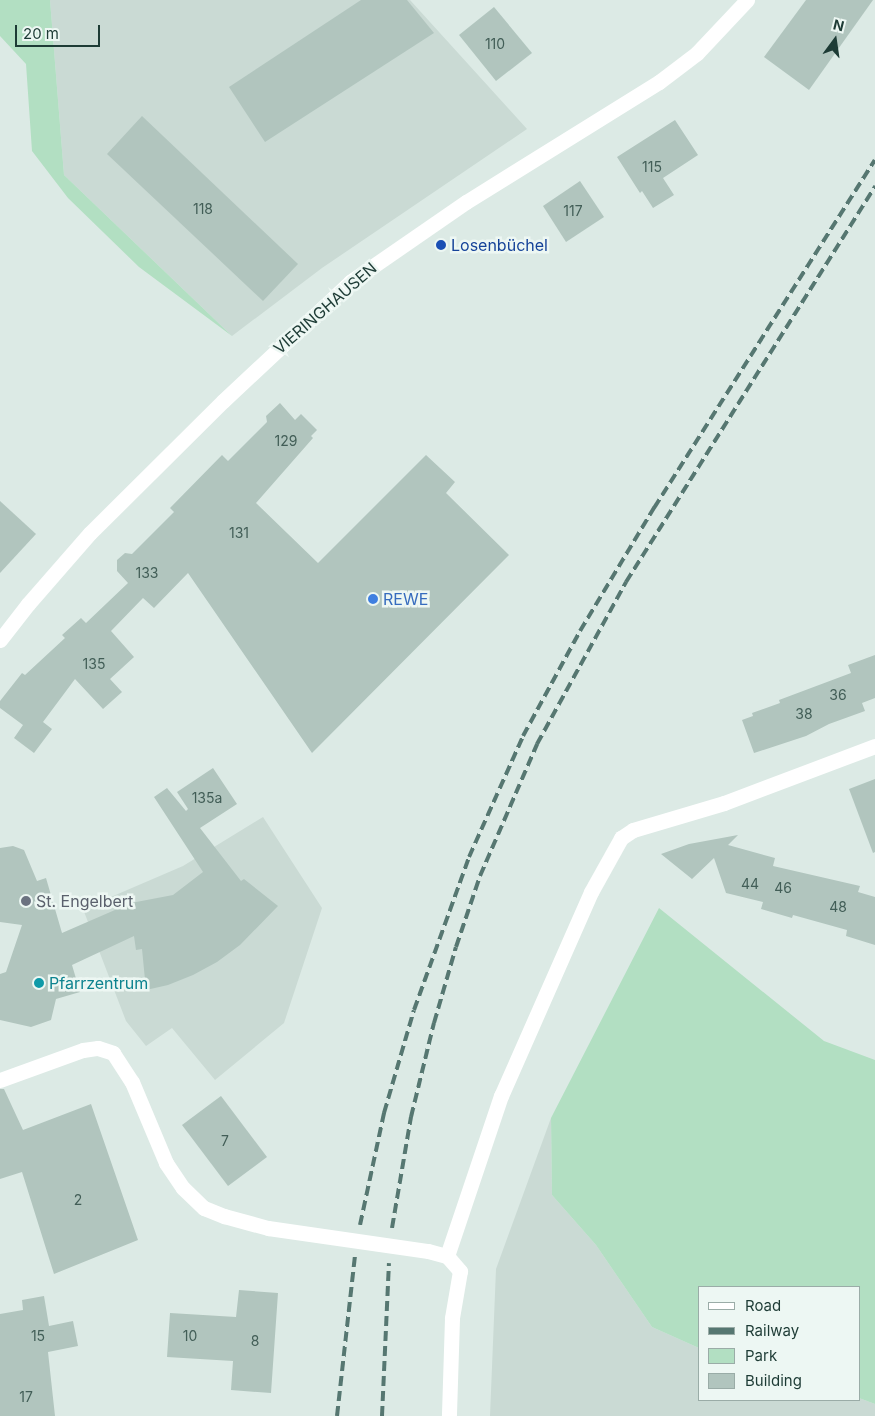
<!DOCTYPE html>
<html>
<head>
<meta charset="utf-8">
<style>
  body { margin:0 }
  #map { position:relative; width:875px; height:1416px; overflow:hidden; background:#dceae5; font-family:Inter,sans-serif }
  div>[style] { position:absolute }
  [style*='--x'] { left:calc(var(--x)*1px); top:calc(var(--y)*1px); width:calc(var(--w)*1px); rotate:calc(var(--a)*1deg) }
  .built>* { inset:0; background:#cadad4 }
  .green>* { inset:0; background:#b2dfc2 }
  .building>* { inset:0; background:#b1c5be }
  .minor>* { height:15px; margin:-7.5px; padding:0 7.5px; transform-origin:7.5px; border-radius:7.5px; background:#fff }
  .secondary>* { height:15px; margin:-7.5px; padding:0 7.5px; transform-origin:7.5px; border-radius:7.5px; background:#fff }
  .rail>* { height:4px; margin-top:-2px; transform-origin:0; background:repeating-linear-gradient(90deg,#567771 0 10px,transparent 0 15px) }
  .dots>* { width:14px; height:14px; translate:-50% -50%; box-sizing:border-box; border:2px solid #edf7f3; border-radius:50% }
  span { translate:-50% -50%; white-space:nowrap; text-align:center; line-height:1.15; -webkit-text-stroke:5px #edf7f3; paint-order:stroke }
  .number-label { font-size:14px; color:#425e57 }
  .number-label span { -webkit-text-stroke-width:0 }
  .transit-label { font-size:16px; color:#164399 }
  .left { translate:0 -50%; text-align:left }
  .street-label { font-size:16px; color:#1d3b35 }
  .shop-label { font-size:16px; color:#366cbe }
  .worship-label { font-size:16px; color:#5b616d }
  .culture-label { font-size:16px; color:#0d838f }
  .legend { position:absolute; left:698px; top:1286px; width:162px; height:115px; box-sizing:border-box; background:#edf7f3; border:1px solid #9aaca7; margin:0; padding:6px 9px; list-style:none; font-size:15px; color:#1d3b35 }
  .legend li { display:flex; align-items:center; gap:10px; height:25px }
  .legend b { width:25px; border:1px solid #9aaca7 }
  .north { position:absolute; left:810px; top:15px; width:50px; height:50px; -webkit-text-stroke:4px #edf7f3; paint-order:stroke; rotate:14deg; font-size:14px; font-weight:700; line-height:20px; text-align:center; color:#1d3b35 }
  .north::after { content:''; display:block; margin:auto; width:18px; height:22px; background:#1d3b35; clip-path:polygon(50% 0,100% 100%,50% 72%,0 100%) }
  .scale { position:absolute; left:15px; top:25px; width:85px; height:22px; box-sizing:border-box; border:2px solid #1d3b35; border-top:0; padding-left:6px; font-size:15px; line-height:18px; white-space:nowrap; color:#1d3b35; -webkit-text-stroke:4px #edf7f3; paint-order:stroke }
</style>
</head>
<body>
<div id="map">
  <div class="built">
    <div style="clip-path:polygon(50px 0,410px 0,527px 129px,322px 268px,232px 336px,64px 175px)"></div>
    <div style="clip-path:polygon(263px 817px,322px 908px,284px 1023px,215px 1080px,172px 1028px,146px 1046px,126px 1021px,83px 909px,183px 866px)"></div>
    <div style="clip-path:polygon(551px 1118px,552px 1195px,596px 1245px,652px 1327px,699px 1348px,699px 1400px,859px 1398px,875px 1404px,875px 1416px,490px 1416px,496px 1269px)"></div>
  </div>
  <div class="green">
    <div style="clip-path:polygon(0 0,50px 0,64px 175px,232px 336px,139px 267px,68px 198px,32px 151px,26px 64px,0 36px)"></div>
    <div style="clip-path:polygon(659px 908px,824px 1041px,875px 1060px,875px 1404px,859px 1398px,859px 1287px,699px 1287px,699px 1348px,652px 1327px,596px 1245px,552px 1195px,551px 1118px)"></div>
  </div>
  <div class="building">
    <div style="clip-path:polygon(361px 0,407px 0,434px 33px,265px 142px,229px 87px)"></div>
    <div style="clip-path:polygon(806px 0,873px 0,809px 90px,764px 57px)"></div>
    <div style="clip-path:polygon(494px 7px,532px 53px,496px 81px,459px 35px)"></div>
    <div style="clip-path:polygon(142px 116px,298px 264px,263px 301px,107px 154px)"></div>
    <div style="clip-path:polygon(675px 120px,698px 155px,663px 178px,674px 195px,653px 208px,642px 191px,640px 193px,617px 157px)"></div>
    <div style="clip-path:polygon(580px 181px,604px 217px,566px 242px,543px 206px)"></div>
    <div style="clip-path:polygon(280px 403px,295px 420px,301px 414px,317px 430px,311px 436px,313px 438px,256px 503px,318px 563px,426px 455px,455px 482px,446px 493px,509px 555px,312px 753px,188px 573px,154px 608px,143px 598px,111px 631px,134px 657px,110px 679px,122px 692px,103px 709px,75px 679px,43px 722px,52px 729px,34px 753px,14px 738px,23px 725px,0 708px,0 701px,22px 673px,25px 675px,65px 638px,62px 635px,81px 618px,86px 623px,128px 583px,117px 571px,117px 560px,125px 553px,132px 554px,174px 512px,170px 508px,222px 455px,228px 461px,267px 422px,266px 416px)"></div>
    <div style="clip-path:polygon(0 501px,36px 534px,0 573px)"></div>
    <div style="clip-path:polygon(875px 655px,875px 698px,862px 703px,865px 711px,829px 724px,806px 736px,754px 753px,742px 720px,753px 716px,752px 713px,780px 703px,779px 700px,851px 673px,848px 665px)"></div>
    <div style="clip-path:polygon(213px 768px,237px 804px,200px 828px,241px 881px,244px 879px,278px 906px,240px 945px,217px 962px,193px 975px,168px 985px,146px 990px,142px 949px,136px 950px,134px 936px,72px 965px,80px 992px,56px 999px,51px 1020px,31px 1027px,0 1020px,0 974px,6px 972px,22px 925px,0 922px,0 848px,13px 846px,24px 850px,37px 881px,46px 878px,62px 933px,131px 903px,173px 895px,203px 872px,154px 797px,167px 788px,186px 811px,188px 809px,177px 792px)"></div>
    <div style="clip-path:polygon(875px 779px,875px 852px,873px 853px,849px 789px)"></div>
    <div style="clip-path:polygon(738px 835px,728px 845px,775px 858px,773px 866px,860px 886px,858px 892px,875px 897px,875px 945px,846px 936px,847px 930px,793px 915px,792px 918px,761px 909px,763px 902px,726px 893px,714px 858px,692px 879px,661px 854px,689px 844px)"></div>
    <div style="clip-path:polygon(0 1089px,4px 1089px,23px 1130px,91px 1104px,138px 1240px,54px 1274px,22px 1172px,0 1179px)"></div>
    <div style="clip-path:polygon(221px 1096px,267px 1157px,228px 1186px,182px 1125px)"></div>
    <div style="clip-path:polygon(239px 1290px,278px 1293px,271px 1393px,231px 1390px,233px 1361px,167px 1357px,170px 1313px,236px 1317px)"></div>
    <div style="clip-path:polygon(44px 1296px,49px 1326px,73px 1321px,78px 1346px,48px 1352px,55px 1416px,0 1416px,0 1314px,23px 1310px,22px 1300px)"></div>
  </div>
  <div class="minor">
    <div style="--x:0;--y:1080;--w:88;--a:-19.9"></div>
    <div style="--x:83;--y:1050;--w:15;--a:-8"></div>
    <div style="--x:98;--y:1048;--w:16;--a:18"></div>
    <div style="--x:113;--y:1053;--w:35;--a:57"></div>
    <div style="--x:132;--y:1082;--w:88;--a:67.2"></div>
    <div style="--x:166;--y:1163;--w:30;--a:56"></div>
    <div style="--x:183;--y:1188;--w:29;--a:44"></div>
    <div style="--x:204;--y:1208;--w:22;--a:22"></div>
    <div style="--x:224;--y:1216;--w:46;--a:15.3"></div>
    <div style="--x:268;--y:1228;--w:162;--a:8.2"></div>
    <div style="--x:428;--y:1251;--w:20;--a:15"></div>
    <div style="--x:447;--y:1256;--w:20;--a:49"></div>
    <div style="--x:460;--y:1271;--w:48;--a:99.7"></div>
    <div style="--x:452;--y:1318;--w:98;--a:91.8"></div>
    <div style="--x:447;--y:1256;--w:169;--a:-71.4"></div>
    <div style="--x:501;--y:1096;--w:223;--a:-66.2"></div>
    <div style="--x:591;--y:892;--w:62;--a:-60.9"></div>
    <div style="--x:621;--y:838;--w:14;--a:-34"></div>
    <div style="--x:633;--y:830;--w:95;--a:-16.5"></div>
    <div style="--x:724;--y:803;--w:161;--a:-20.7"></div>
  </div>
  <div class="secondary">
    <div style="--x:0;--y:640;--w:46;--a:-52.1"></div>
    <div style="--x:28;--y:604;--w:94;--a:-48.9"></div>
    <div style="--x:90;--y:533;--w:187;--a:-44.8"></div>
    <div style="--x:223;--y:401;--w:174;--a:-43.1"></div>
    <div style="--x:350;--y:282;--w:141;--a:-34.6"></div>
    <div style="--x:466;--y:202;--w:227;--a:-31.9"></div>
    <div style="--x:659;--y:82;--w:48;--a:-37.3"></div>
    <div style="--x:697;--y:53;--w:73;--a:-46.7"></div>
  </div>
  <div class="rail">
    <div style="--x:360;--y:1225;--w:115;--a:-77.9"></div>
    <div style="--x:384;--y:1113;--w:107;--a:-73.8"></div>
    <div style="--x:414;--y:1010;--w:163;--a:-70.2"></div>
    <div style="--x:469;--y:857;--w:133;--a:-65.9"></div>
    <div style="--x:523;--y:736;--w:119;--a:-61.5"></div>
    <div style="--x:580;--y:631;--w:144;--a:-59"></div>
    <div style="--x:654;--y:508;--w:412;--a:-57.6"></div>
    <div style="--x:392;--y:1228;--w:113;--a:-80.3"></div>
    <div style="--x:411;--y:1117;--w:97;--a:-76.3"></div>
    <div style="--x:434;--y:1023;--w:79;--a:-73.9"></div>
    <div style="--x:456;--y:947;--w:75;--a:-71.3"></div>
    <div style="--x:480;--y:876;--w:144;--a:-66.6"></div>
    <div style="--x:537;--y:744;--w:185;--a:-61.2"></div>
    <div style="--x:626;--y:582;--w:468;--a:-57.8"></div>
    <div style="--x:337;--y:1416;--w:161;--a:-83.6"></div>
    <div style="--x:382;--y:1416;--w:153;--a:-87.4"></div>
  </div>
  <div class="dots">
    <div style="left:441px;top:245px;background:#1a4fb4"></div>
    <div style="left:373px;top:599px;background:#3f7fe0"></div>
    <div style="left:26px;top:901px;background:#6b7280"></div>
    <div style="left:39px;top:983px;background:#0f9aa8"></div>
  </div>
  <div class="number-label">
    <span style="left:495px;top:44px">110</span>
    <span style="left:652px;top:167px">115</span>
    <span style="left:203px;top:209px">118</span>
    <span style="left:573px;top:211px">117</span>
    <span style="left:286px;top:441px">129</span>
    <span style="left:239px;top:533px">131</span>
    <span style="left:147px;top:573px">133</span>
    <span style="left:94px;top:664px">135</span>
    <span style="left:838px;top:695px">36</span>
    <span style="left:804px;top:714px">38</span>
    <span style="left:207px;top:798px">135a</span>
    <span style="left:750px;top:884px">44</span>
    <span style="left:783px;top:888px">46</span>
    <span style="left:838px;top:907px">48</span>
    <span style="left:225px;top:1141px">7</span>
    <span style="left:78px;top:1200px">2</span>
    <span style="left:38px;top:1336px">15</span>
    <span style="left:190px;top:1336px">10</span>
    <span style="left:255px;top:1341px">8</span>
    <span style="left:26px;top:1397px">17</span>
  </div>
  <div class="transit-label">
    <span class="left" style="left:451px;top:245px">Losenbüchel</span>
  </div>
  <div class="street-label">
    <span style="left:325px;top:308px;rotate:-41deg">VIERINGHAUSEN</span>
  </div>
  <div class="shop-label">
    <span class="left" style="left:383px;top:599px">REWE</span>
  </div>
  <div class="worship-label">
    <span class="left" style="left:36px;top:901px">St. Engelbert</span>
  </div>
  <div class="culture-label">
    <span class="left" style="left:49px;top:983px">Pfarrzentrum</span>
  </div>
  <ul class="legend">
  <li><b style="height:6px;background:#fff"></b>Road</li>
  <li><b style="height:6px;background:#567771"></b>Railway</li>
  <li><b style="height:14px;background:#b2dfc2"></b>Park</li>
  <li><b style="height:14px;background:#b1c5be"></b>Building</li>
  </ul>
  <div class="north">N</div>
  <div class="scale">20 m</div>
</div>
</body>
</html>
